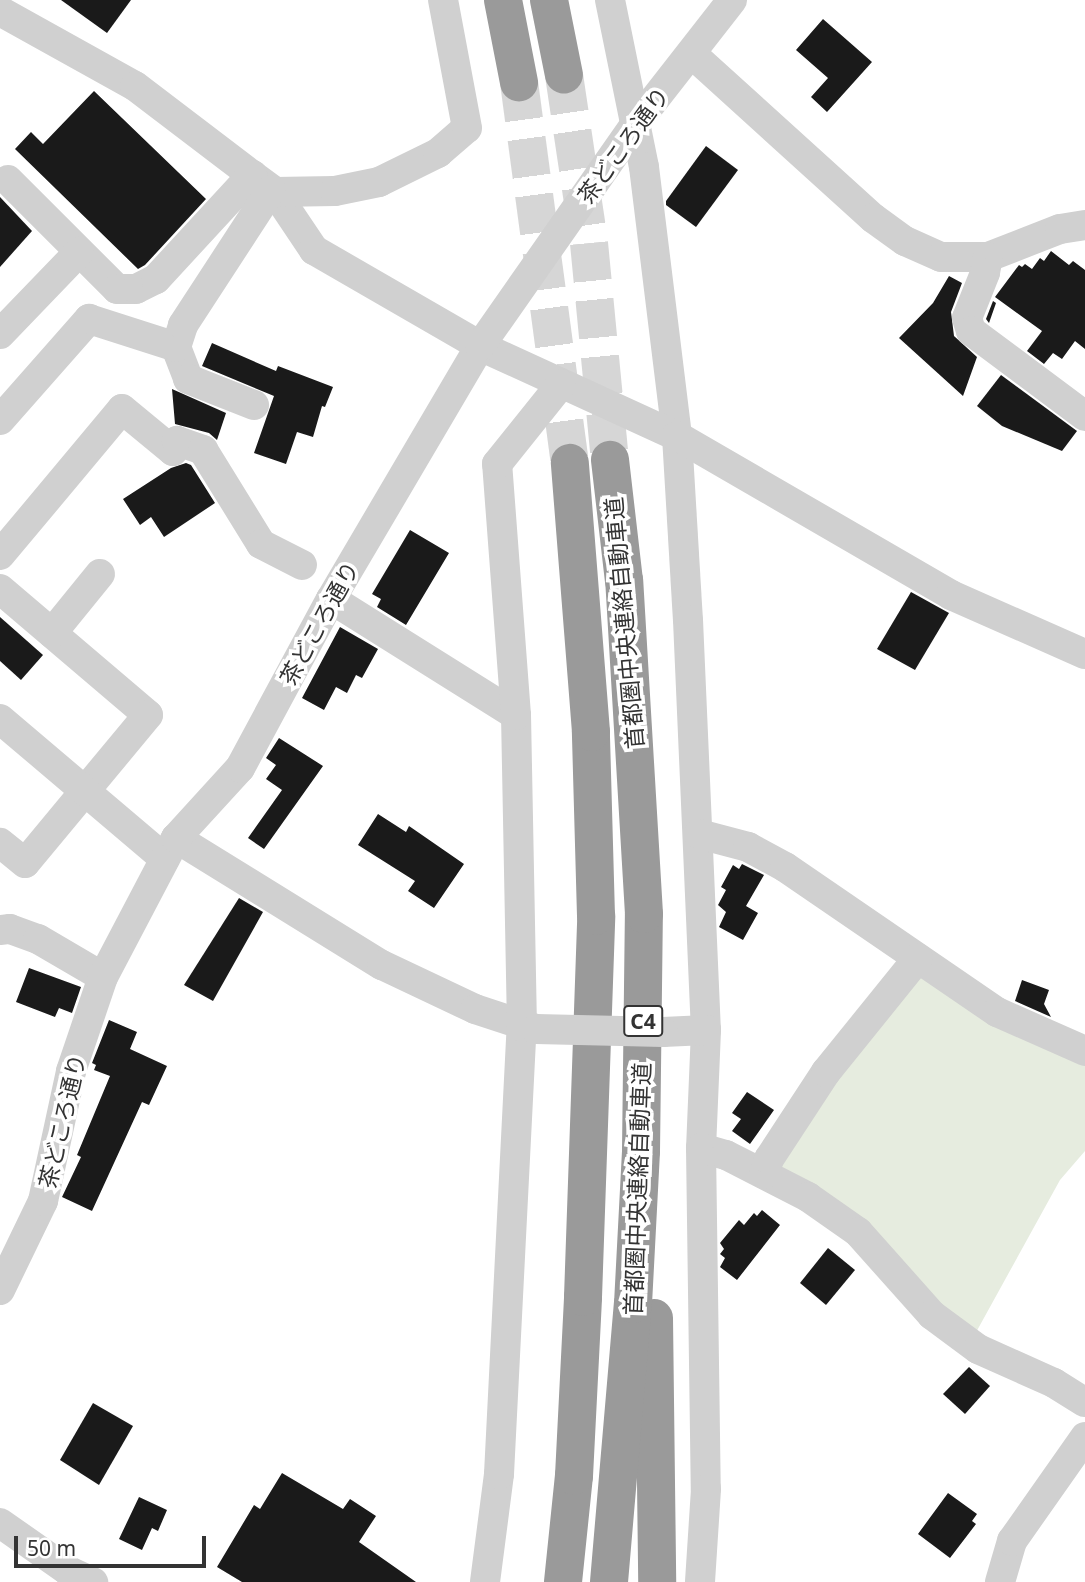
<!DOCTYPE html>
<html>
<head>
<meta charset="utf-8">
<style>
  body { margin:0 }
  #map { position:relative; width:1085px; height:1582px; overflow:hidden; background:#fff; font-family:"Noto Sans","Noto Sans JP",sans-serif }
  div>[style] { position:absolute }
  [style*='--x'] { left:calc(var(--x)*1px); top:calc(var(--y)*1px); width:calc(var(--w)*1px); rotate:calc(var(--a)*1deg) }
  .green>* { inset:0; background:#e6ecdf }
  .building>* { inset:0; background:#1a1a1a }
  .highway-tunnel>* { height:38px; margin-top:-19px; transform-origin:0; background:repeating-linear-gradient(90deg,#d6d6d6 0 38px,transparent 0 57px) }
  .minor>* { height:30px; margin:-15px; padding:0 15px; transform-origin:15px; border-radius:15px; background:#d0d0d0 }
  .highway>* { height:38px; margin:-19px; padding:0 19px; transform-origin:19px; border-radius:19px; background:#9a9a9a }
  .minor-bridge>* { height:30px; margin:-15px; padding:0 15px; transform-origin:15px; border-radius:15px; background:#d0d0d0 }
  span { translate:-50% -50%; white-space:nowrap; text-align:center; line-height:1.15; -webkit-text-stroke:7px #fff; paint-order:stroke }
  .shield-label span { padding:2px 5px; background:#fff; border:2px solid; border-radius:5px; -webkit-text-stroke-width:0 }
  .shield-label { font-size:21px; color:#333; font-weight:700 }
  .street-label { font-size:23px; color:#333 }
  .scale { position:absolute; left:14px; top:1536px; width:192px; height:32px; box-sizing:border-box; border:4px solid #333; border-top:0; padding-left:9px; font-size:21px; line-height:24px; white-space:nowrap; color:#333; -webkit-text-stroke:5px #fff; paint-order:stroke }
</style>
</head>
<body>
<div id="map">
  <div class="green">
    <div style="clip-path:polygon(914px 974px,1085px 1058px,1085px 1151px,1060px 1180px,974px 1336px,775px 1165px)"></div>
  </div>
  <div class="building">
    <div style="clip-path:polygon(61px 0,131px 0,107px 33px)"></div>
    <div style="clip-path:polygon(823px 19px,872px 62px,827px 112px,811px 97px,828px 78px,796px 50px)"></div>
    <div style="clip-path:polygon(94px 91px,206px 199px,145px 265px,138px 269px,15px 149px,31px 132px,43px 144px)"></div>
    <div style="clip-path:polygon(706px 146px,738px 170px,696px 227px,666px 205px,666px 201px)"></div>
    <div style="clip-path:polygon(0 197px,32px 231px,0 267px)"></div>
    <div style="clip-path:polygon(1051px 251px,1069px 265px,1073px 261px,1085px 270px,1085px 349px,1075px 341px,1062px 359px,1053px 353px,1044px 364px,1027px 351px,1042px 331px,995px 297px,1019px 265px,1022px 267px,1025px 264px,1032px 269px,1040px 258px,1044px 261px)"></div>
    <div style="clip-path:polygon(949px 276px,962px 283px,951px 312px,954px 336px,977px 357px,963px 396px,899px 338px,933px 303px)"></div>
    <div style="clip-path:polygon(993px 301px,996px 303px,989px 323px,986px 319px)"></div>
    <div style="clip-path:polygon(212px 343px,276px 371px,278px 366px,333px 387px,325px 407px,322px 406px,313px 437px,297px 432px,286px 464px,254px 453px,274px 396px,202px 366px)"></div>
    <div style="clip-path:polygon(1001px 375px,1077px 431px,1062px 451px,1002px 426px,977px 406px)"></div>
    <div style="clip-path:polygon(172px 389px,226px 413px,217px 440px,209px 433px,175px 424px)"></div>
    <div style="clip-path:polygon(186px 463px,191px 465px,215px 503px,164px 537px,151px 517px,140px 525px,123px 499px,171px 468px)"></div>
    <div style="clip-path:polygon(410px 530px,449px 553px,406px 625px,377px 607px,381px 599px,372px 594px)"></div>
    <div style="clip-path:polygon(911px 592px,949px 613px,915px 670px,877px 649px)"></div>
    <div style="clip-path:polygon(0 617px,43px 655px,21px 680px,0 661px)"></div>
    <div style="clip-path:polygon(340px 627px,378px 649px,362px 678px,356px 675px,347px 693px,336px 687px,324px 710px,302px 698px)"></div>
    <div style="clip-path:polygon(279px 738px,323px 766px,264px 849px,248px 838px,282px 790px,266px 779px,276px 765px,266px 758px)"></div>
    <div style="clip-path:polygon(378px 814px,406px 832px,409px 826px,464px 864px,434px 908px,408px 891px,415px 881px,358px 845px)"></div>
    <div style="clip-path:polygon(742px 864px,764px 875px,746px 906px,758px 913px,743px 940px,719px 927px,726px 912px,718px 905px,726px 890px,721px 887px,733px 865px,739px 869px)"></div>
    <div style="clip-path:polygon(239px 898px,263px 912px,213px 1001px,184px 985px)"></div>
    <div style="clip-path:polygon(29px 968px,81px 987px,72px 1013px,59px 1008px,55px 1017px,16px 1002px)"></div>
    <div style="clip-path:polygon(1022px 980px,1049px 990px,1044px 1004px,1051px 1017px,1015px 1001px)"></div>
    <div style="clip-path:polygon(109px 1020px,137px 1032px,130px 1049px,167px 1066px,149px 1105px,142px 1102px,92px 1211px,62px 1197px,81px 1157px,77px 1155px,110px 1076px,94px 1070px,96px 1065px,92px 1063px)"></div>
    <div style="clip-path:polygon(747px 1092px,774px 1110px,750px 1144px,732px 1131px,741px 1119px,732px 1113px)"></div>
    <div style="clip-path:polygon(762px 1210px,780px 1225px,737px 1280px,720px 1267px,725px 1258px,720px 1254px,724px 1249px,720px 1243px,739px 1220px,744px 1225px,754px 1213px,757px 1216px)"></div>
    <div style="clip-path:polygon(828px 1248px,855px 1270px,826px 1305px,800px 1283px)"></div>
    <div style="clip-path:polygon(969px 1367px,990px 1386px,965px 1414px,943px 1394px)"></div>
    <div style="clip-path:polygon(93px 1403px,133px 1426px,99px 1485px,60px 1460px)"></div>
    <div style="clip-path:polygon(282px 1473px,343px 1509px,350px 1499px,376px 1516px,359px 1542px,416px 1582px,242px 1582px,217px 1567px,254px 1505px,260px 1509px)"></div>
    <div style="clip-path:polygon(948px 1493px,977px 1514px,972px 1521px,976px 1524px,950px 1558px,918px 1534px)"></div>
    <div style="clip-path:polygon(139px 1497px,167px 1510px,158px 1531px,152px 1528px,142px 1550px,119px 1539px)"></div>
  </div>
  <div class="highway-tunnel">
    <div style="--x:564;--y:75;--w:170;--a:81.5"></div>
    <div style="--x:589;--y:243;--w:218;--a:84.5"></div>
    <div style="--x:519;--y:82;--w:384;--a:82.4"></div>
  </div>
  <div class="minor">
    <div style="--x:610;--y:0;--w:170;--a:78.5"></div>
    <div style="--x:644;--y:167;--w:271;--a:83"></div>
    <div style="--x:677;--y:436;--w:184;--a:86.6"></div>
    <div style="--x:688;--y:620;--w:410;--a:87.5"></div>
    <div style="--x:706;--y:1030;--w:118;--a:92.4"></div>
    <div style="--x:701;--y:1148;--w:341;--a:89.2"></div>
    <div style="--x:706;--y:1489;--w:93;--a:93.7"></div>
    <div style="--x:0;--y:11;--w:154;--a:29.1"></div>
    <div style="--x:135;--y:86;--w:147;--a:37.3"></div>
    <div style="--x:252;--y:175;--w:29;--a:36"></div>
    <div style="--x:275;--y:192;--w:70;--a:56.1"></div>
    <div style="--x:314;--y:250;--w:192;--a:30"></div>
    <div style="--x:480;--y:346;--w:217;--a:24.6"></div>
    <div style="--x:677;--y:436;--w:317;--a:30.1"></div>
    <div style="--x:951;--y:595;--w:146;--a:23.8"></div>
    <div style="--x:692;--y:54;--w:244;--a:42.2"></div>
    <div style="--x:873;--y:218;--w:39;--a:36"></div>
    <div style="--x:905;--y:241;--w:39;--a:24"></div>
    <div style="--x:941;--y:257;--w:47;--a:0"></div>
    <div style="--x:988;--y:257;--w:77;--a:-21.3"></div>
    <div style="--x:1060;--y:229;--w:25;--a:-9"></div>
    <div style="--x:8;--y:180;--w:154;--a:45"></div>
    <div style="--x:117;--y:289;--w:19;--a:0"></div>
    <div style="--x:136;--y:289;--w:22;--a:-27"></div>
    <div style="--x:156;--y:279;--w:142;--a:-47.3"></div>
    <div style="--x:275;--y:192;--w:60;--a:-1"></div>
    <div style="--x:335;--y:191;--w:45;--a:-11.6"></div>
    <div style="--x:379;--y:182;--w:66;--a:-26.2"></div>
    <div style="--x:438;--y:153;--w:38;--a:-41"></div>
    <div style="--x:467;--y:128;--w:130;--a:-100.6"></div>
    <div style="--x:988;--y:257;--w:16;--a:101"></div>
    <div style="--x:985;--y:273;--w:48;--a:111.8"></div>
    <div style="--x:967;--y:318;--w:14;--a:73"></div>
    <div style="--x:971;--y:331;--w:142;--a:36.7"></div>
    <div style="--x:0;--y:334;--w:114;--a:-46.1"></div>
    <div style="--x:176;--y:347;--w:34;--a:69"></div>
    <div style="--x:188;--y:379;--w:71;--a:21.5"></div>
    <div style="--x:0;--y:420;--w:135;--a:-48.6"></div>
    <div style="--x:89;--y:319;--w:91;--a:17.8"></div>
    <div style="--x:176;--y:347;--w:23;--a:-72"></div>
    <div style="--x:183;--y:325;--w:161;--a:-56.9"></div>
    <div style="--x:0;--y:555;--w:190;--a:-50.1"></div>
    <div style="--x:122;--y:409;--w:66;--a:39.5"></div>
    <div style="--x:173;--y:451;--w:11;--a:-68"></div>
    <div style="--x:177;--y:441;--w:28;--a:19"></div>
    <div style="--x:203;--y:450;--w:110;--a:58.3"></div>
    <div style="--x:261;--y:544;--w:46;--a:27.1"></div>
    <div style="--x:0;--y:589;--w:194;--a:40.4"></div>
    <div style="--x:148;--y:715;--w:192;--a:129.7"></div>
    <div style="--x:25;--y:863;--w:32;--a:-141"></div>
    <div style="--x:331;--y:599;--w:218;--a:32.1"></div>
    <div style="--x:52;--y:633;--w:76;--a:-50.9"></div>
    <div style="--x:0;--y:719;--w:216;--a:40.3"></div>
    <div style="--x:699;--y:834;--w:51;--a:14.9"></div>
    <div style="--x:748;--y:847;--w:42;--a:28.4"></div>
    <div style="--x:785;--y:867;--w:257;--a:34.4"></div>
    <div style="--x:997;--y:1012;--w:96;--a:23.9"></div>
    <div style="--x:176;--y:838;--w:242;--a:31.7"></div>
    <div style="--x:382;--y:965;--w:103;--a:25.3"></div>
    <div style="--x:475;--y:1009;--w:64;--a:18.2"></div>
    <div style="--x:0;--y:930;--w:10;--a:-6"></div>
    <div style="--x:10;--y:929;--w:30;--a:20"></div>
    <div style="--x:38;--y:939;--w:75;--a:30.3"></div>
    <div style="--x:663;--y:1032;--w:43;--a:-2.7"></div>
    <div style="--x:701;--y:1148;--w:26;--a:16"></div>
    <div style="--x:726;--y:1155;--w:92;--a:27.1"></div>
    <div style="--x:808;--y:1197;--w:61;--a:35"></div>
    <div style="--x:858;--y:1232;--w:111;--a:48.3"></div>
    <div style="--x:932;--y:1315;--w:57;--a:36.5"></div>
    <div style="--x:978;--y:1349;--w:83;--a:24.1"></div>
    <div style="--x:1054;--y:1383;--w:36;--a:32"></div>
    <div style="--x:764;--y:1174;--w:16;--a:-72"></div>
    <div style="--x:769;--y:1159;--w:104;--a:-56.8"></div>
    <div style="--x:826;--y:1072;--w:146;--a:-51.1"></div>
    <div style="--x:0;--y:1290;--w:99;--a:-64.2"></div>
    <div style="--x:43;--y:1201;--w:133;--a:-77.8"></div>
    <div style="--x:71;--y:1071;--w:99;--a:-71.2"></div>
    <div style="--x:103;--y:977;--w:157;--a:-62.3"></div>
    <div style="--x:176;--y:838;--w:95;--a:-47.6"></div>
    <div style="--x:240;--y:768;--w:192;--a:-61.7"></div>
    <div style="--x:331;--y:599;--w:294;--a:-59.5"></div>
    <div style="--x:480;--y:346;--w:272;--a:-55"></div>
    <div style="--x:636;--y:123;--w:156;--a:-52"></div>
    <div style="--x:0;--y:1523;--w:82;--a:35"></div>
    <div style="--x:67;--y:1570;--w:29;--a:25"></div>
    <div style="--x:485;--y:1582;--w:109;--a:-82.6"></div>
    <div style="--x:499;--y:1474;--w:448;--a:-87.1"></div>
    <div style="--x:522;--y:1027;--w:312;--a:-91.1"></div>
    <div style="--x:516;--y:715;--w:252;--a:-94.3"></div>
    <div style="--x:497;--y:464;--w:102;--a:-51.3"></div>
    <div style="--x:1000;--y:1582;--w:43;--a:-73.7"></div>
    <div style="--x:1012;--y:1541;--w:127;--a:-54.9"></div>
  </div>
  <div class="highway">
    <div style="--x:503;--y:0;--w:84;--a:79"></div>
    <div style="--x:549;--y:0;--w:76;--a:78.7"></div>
    <div style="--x:654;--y:1318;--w:264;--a:89.3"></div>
    <div style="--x:563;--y:1582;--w:107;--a:-84.1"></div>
    <div style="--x:574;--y:1476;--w:179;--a:-87.1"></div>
    <div style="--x:583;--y:1297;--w:381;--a:-88"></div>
    <div style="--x:596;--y:916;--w:184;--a:-91.6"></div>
    <div style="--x:591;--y:732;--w:270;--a:-94.5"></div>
    <div style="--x:609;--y:1582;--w:279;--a:-85.1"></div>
    <div style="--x:633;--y:1304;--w:153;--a:-87"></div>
    <div style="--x:641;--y:1151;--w:237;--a:-89.3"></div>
    <div style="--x:644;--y:914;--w:334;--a:-93.4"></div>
    <div style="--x:624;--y:581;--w:122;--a:-96.6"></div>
  </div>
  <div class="minor-bridge">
    <div style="--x:536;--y:1029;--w:127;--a:1.4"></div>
  </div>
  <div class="shield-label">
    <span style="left:643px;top:1021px">C4</span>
  </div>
  <div class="street-label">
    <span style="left:623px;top:145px;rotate:-54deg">茶どころ通り</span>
    <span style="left:319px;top:623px;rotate:-61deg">茶どころ通り</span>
    <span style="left:624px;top:623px;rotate:-95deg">首都圏中央連絡自動車道</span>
    <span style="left:62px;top:1121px;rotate:-77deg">茶どころ通り</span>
    <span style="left:637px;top:1189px;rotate:-88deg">首都圏中央連絡自動車道</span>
  </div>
  <div class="scale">50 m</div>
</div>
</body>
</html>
